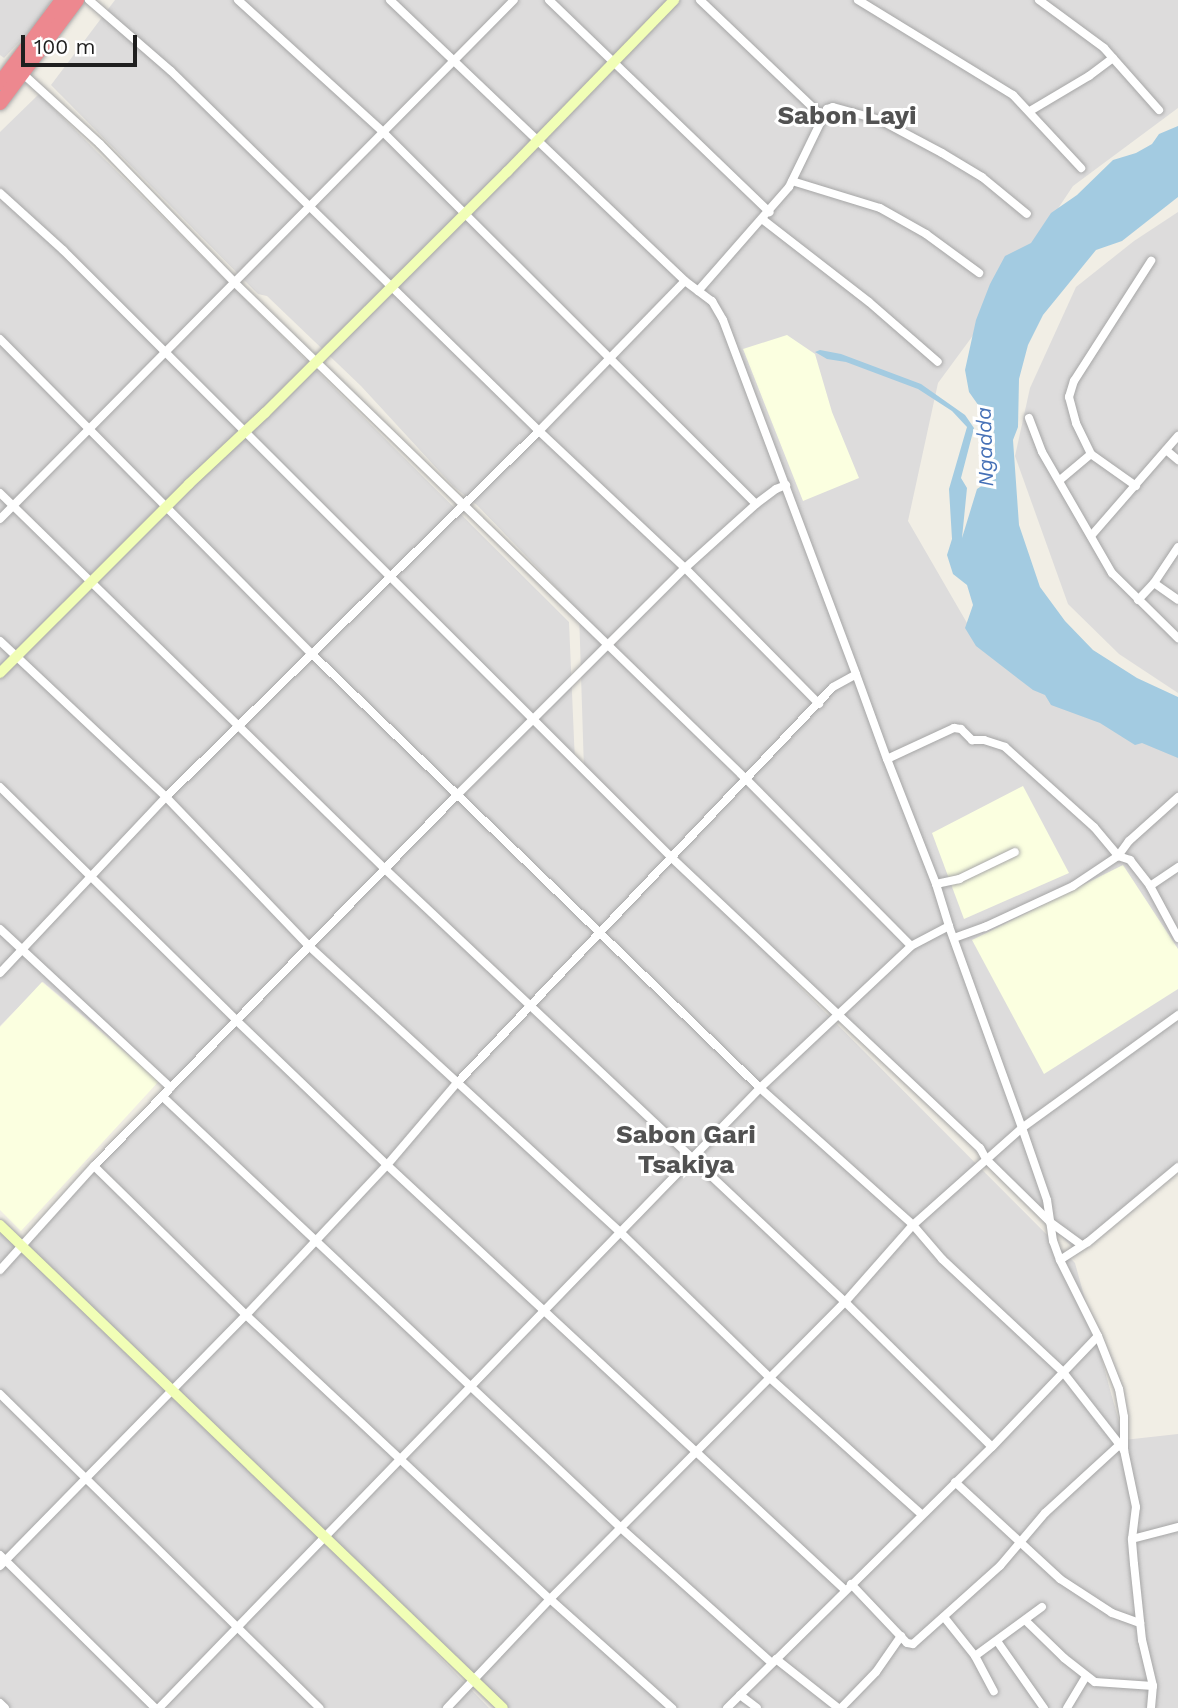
<!DOCTYPE html>
<html>
<head>
<meta charset="utf-8">
<style>
  body { margin:0 }
  #map { position:relative; width:1178px; height:1708px; overflow:hidden; background:#f1eee5; font-family:"Work Sans",sans-serif }
  div>[style] { position:absolute }
  [style*='--x'] { left:calc(var(--x)*1px); top:calc(var(--y)*1px); width:calc(var(--w)*1px); rotate:calc(var(--a)*1deg) }
  .residential>* { inset:0; background:#dddcdc }
  .education>* { inset:0; background:#fbffe0 }
  .water>* { inset:0; background:#a3cbe1 }
  .roads { filter:drop-shadow(0 0 2px #a6a6a6) drop-shadow(0 0 2px #a6a6a6) }
  .street>* { height:8px; margin:-4px; padding:0 4px; transform-origin:4px; border-radius:4px; background:#fff }
  .secondary>* { height:10px; margin:-5px; padding:0 5px; transform-origin:5px; border-radius:5px; background:#f1feb6 }
  .highway>* { height:14px; margin:-7px; padding:0 7px; transform-origin:7px; border-radius:7px; background:#ed888f }
  span { translate:-50% -50%; white-space:nowrap; text-align:center; line-height:1.15; -webkit-text-stroke:6px #fff; paint-order:stroke }
  .water-label { font-size:21px; color:#4570b6; font-style:italic }
  .district-label { font-size:26px; color:#525252; font-weight:700 }
  .scale { position:absolute; left:21px; top:35px; width:116px; height:32px; box-sizing:border-box; border:4px solid #1f1f1f; border-top:0; padding-left:9px; font-size:21px; line-height:24px; white-space:nowrap; color:#1f1f1f; -webkit-text-stroke:5px #fff; paint-order:stroke }
</style>
</head>
<body>
<div id="map">
  <div class="residential">
    <div style="clip-path:polygon(0 0,52px 0,36px 24px,4px 58px,0 55px)"></div>
    <div style="clip-path:polygon(115px 0,1178px 0,1178px 108px,1073px 186px,977px 330px,938px 383px,908px 521px,978px 642px,1178px 751px,1178px 1162px,1075px 1250px,882px 1055px,782px 969px,1075px 1263px,1124px 1440px,1178px 1434px,1178px 1708px,503px 1708px,327px 1541px,489px 1708px,0 1708px,0 1227px,22px 1248px,171px 1088px,43px 982px,0 1026px,0 132px,39px 94px,569px 622px,575px 763px,584px 770px,579px 611px,477px 505px,453px 486px,361px 386px,267px 296px,258px 294px,249px 285px,51px 85px)"></div>
    <div style="clip-path:polygon(1178px 212px,1178px 693px,1119px 654px,1068px 604px,1015px 456px,1030px 388px,1076px 287px,1134px 241px)"></div>
  </div>
  <div class="education">
    <div style="clip-path:polygon(787px 335px,815px 354px,832px 412px,859px 478px,803px 501px,743px 349px)"></div>
    <div style="clip-path:polygon(1023px 786px,1069px 873px,964px 919px,932px 833px)"></div>
    <div style="clip-path:polygon(1123px 865px,1178px 949px,1178px 989px,1044px 1074px,972px 940px)"></div>
    <div style="clip-path:polygon(42px 982px,159px 1081px,21px 1231px,0 1210px,0 1027px)"></div>
  </div>
  <div class="water">
    <div style="clip-path:polygon(1178px 126px,1178px 197px,1122px 241px,1096px 250px,1043px 315px,1028px 345px,1019px 379px,1018px 427px,1013px 440px,1019px 525px,1040px 587px,1065px 621px,1093px 650px,1137px 678px,1178px 697px,1178px 758px,1142px 743px,1135px 745px,1100px 723px,1051px 705px,1045px 695px,1033px 690px,976px 646px,965px 628px,973px 605px,967px 585px,953px 574px,947px 555px,952px 539px,949px 489px,967px 427px,952px 411px,918px 389px,846px 362px,827px 359px,815px 352px,820px 350px,841px 354px,921px 384px,965px 415px,974px 428px,961px 478px,967px 488px,962px 538px,977px 489px,986px 483px,990px 453px,995px 446px,993px 426px,969px 392px,965px 370px,976px 320px,990px 284px,1005px 256px,1031px 243px,1051px 213px,1077px 195px,1113px 160px,1136px 153px,1152px 144px,1159px 134px)"></div>
  </div>
  <div class="roads">
    <div class="street">
      <div style="--x:89;--y:0;--w:108;--a:40.9"></div>
      <div style="--x:171;--y:71;--w:515;--a:44.37"></div>
      <div style="--x:539;--y:431;--w:200;--a:43.2"></div>
      <div style="--x:685;--y:568;--w:191;--a:45.4"></div>
      <div style="--x:238;--y:0;--w:197;--a:42.3"></div>
      <div style="--x:384;--y:133;--w:525;--a:44.92"></div>
      <div style="--x:390;--y:0;--w:407;--a:43.6"></div>
      <div style="--x:685;--y:281;--w:34;--a:37"></div>
      <div style="--x:712;--y:301;--w:22;--a:60"></div>
      <div style="--x:723;--y:320;--w:378;--a:69.4"></div>
      <div style="--x:549;--y:0;--w:306;--a:43.9"></div>
      <div style="--x:700;--y:0;--w:170;--a:43.6"></div>
      <div style="--x:858;--y:0;--w:182;--a:31.5"></div>
      <div style="--x:1013;--y:95;--w:100;--a:47"></div>
      <div style="--x:1039;--y:0;--w:81;--a:36.4"></div>
      <div style="--x:1104;--y:48;--w:83;--a:48.4"></div>
      <div style="--x:22;--y:73;--w:105;--a:42.3"></div>
      <div style="--x:100;--y:144;--w:192;--a:45.8"></div>
      <div style="--x:234;--y:282;--w:715;--a:44.15"></div>
      <div style="--x:747;--y:780;--w:233;--a:45.3"></div>
      <div style="--x:1030;--y:111;--w:69;--a:-30.7"></div>
      <div style="--x:1089;--y:76;--w:30;--a:-37"></div>
      <div style="--x:792;--y:181;--w:92;--a:17.1"></div>
      <div style="--x:880;--y:208;--w:53;--a:29.5"></div>
      <div style="--x:926;--y:234;--w:66;--a:36.3"></div>
      <div style="--x:0;--y:193;--w:85;--a:42.1"></div>
      <div style="--x:63;--y:250;--w:862;--a:44.95"></div>
      <div style="--x:673;--y:859;--w:422;--a:43.3"></div>
      <div style="--x:980;--y:1148;--w:13;--a:61"></div>
      <div style="--x:986;--y:1159;--w:90;--a:44.5"></div>
      <div style="--x:1050;--y:1222;--w:39;--a:36"></div>
      <div style="--x:762;--y:219;--w:135;--a:37.8"></div>
      <div style="--x:869;--y:302;--w:91;--a:41"></div>
      <div style="--x:698;--y:291;--w:138;--a:-48.8"></div>
      <div style="--x:789;--y:187;--w:87;--a:-64"></div>
      <div style="--x:827;--y:109;--w:6;--a:-18"></div>
      <div style="--x:833;--y:107;--w:49;--a:15.5"></div>
      <div style="--x:880;--y:120;--w:70;--a:28"></div>
      <div style="--x:942;--y:153;--w:47;--a:31"></div>
      <div style="--x:982;--y:177;--w:58;--a:39.4"></div>
      <div style="--x:0;--y:339;--w:443;--a:45.3"></div>
      <div style="--x:312;--y:654;--w:624;--a:44.09"></div>
      <div style="--x:760;--y:1088;--w:205;--a:41.8"></div>
      <div style="--x:913;--y:1225;--w:45;--a:49.5"></div>
      <div style="--x:942;--y:1259;--w:166;--a:43"></div>
      <div style="--x:1063;--y:1372;--w:99;--a:52"></div>
      <div style="--x:1029;--y:418;--w:36;--a:69"></div>
      <div style="--x:1042;--y:452;--w:140;--a:60"></div>
      <div style="--x:1112;--y:573;--w:93;--a:44.6"></div>
      <div style="--x:1166;--y:450;--w:16;--a:40"></div>
      <div style="--x:1060;--y:480;--w:40;--a:-40"></div>
      <div style="--x:1136;--y:486;--w:55;--a:-144.6"></div>
      <div style="--x:1091;--y:454;--w:34;--a:-116"></div>
      <div style="--x:1076;--y:423;--w:27;--a:-105"></div>
      <div style="--x:1069;--y:397;--w:17;--a:-73"></div>
      <div style="--x:1074;--y:381;--w:143;--a:-57.3"></div>
      <div style="--x:0;--y:493;--w:540;--a:44.32"></div>
      <div style="--x:386;--y:870;--w:630;--a:43.26"></div>
      <div style="--x:845;--y:1302;--w:206;--a:44.6"></div>
      <div style="--x:0;--y:519;--w:730;--a:-45.28"></div>
      <div style="--x:1091;--y:536;--w:133;--a:-49"></div>
      <div style="--x:1154;--y:583;--w:29;--a:35"></div>
      <div style="--x:1138;--y:600;--w:23;--a:-47"></div>
      <div style="--x:1154;--y:583;--w:43;--a:-56.3"></div>
      <div style="--x:0;--y:641;--w:228;--a:43.2"></div>
      <div style="--x:166;--y:797;--w:208;--a:46.2"></div>
      <div style="--x:310;--y:947;--w:420;--a:42.6"></div>
      <div style="--x:619;--y:1231;--w:211;--a:44.2"></div>
      <div style="--x:770;--y:1378;--w:203;--a:42"></div>
      <div style="--x:0;--y:787;--w:334;--a:44.6"></div>
      <div style="--x:238;--y:1022;--w:207;--a:43.8"></div>
      <div style="--x:387;--y:1165;--w:625;--a:42.86"></div>
      <div style="--x:936;--y:884;--w:134;--a:-111.4"></div>
      <div style="--x:887;--y:759;--w:74;--a:-24.8"></div>
      <div style="--x:954;--y:728;--w:7;--a:8"></div>
      <div style="--x:961;--y:729;--w:16;--a:45"></div>
      <div style="--x:972;--y:740;--w:12;--a:0"></div>
      <div style="--x:984;--y:740;--w:22;--a:18"></div>
      <div style="--x:1005;--y:747;--w:120;--a:42"></div>
      <div style="--x:1094;--y:827;--w:38;--a:50"></div>
      <div style="--x:1118;--y:856;--w:13;--a:18"></div>
      <div style="--x:1130;--y:860;--w:33;--a:52"></div>
      <div style="--x:1150;--y:886;--w:59;--a:61.7"></div>
      <div style="--x:1150;--y:886;--w:34;--a:-34"></div>
      <div style="--x:0;--y:929;--w:233;--a:42.9"></div>
      <div style="--x:954;--y:938;--w:33;--a:-20"></div>
      <div style="--x:985;--y:927;--w:97;--a:-25"></div>
      <div style="--x:1073;--y:886;--w:54;--a:-33.7"></div>
      <div style="--x:1118;--y:856;--w:19;--a:-54"></div>
      <div style="--x:1129;--y:841;--w:66;--a:-41.9"></div>
      <div style="--x:0;--y:973;--w:242;--a:-46.7"></div>
      <div style="--x:166;--y:797;--w:523;--a:-44.46"></div>
      <div style="--x:539;--y:431;--w:209;--a:-45.8"></div>
      <div style="--x:163;--y:1097;--w:630;--a:43.26"></div>
      <div style="--x:622;--y:1529;--w:201;--a:41.8"></div>
      <div style="--x:94;--y:1166;--w:213;--a:44.4"></div>
      <div style="--x:246;--y:1315;--w:416;--a:43.1"></div>
      <div style="--x:550;--y:1599;--w:164;--a:41.8"></div>
      <div style="--x:1060;--y:1260;--w:20;--a:-110"></div>
      <div style="--x:1053;--y:1241;--w:41;--a:-98.3"></div>
      <div style="--x:1047;--y:1200;--w:76;--a:-109.1"></div>
      <div style="--x:1022;--y:1128;--w:193;--a:-35.9"></div>
      <div style="--x:0;--y:1270;--w:140;--a:-47.9"></div>
      <div style="--x:94;--y:1166;--w:519;--a:-45.62"></div>
      <div style="--x:457;--y:795;--w:322;--a:-44.9"></div>
      <div style="--x:685;--y:568;--w:96;--a:-42"></div>
      <div style="--x:756;--y:504;--w:25;--a:-37"></div>
      <div style="--x:776;--y:489;--w:11;--a:-22"></div>
      <div style="--x:0;--y:1394;--w:448;--a:44.5"></div>
      <div style="--x:955;--y:1482;--w:143;--a:42.7"></div>
      <div style="--x:1060;--y:1579;--w:62;--a:33.2"></div>
      <div style="--x:1112;--y:1613;--w:30;--a:20"></div>
      <div style="--x:1132;--y:1539;--w:48;--a:-14.6"></div>
      <div style="--x:0;--y:1555;--w:218;--a:44.6"></div>
      <div style="--x:0;--y:1566;--w:351;--a:-45.6"></div>
      <div style="--x:246;--y:1315;--w:206;--a:-46.8"></div>
      <div style="--x:387;--y:1165;--w:106;--a:-49.6"></div>
      <div style="--x:456;--y:1084;--w:547;--a:-46.48"></div>
      <div style="--x:833;--y:687;--w:26;--a:-29"></div>
      <div style="--x:856;--y:674;--w:90;--a:70"></div>
      <div style="--x:851;--y:1584;--w:81;--a:46.5"></div>
      <div style="--x:907;--y:1643;--w:6;--a:9"></div>
      <div style="--x:913;--y:1644;--w:117;--a:-41.9"></div>
      <div style="--x:1000;--y:1566;--w:70;--a:-49.7"></div>
      <div style="--x:1045;--y:1513;--w:99;--a:-42.5"></div>
      <div style="--x:944;--y:1617;--w:50;--a:51.5"></div>
      <div style="--x:975;--y:1656;--w:40;--a:62"></div>
      <div style="--x:1026;--y:1621;--w:53;--a:44.2"></div>
      <div style="--x:1064;--y:1658;--w:39;--a:38"></div>
      <div style="--x:1095;--y:1682;--w:58;--a:3.9"></div>
      <div style="--x:997;--y:1641;--w:82;--a:55"></div>
      <div style="--x:975;--y:1656;--w:83;--a:-36.2"></div>
      <div style="--x:776;--y:1659;--w:79;--a:38.3"></div>
      <div style="--x:740;--y:1695;--w:21;--a:37"></div>
      <div style="--x:0;--y:1703;--w:7;--a:45"></div>
      <div style="--x:159;--y:1708;--w:863;--a:-45.89"></div>
      <div style="--x:760;--y:1088;--w:207;--a:-43.2"></div>
      <div style="--x:911;--y:946;--w:43;--a:-27.8"></div>
      <div style="--x:949;--y:926;--w:44;--a:-107.2"></div>
      <div style="--x:936;--y:884;--w:24;--a:-12"></div>
      <div style="--x:959;--y:879;--w:62;--a:-25.7"></div>
      <div style="--x:447;--y:1708;--w:150;--a:-46.6"></div>
      <div style="--x:550;--y:1599;--w:419;--a:-45.2"></div>
      <div style="--x:845;--y:1302;--w:103;--a:-48.6"></div>
      <div style="--x:913;--y:1225;--w:146;--a:-41.7"></div>
      <div style="--x:1022;--y:1128;--w:215;--a:-109.9"></div>
      <div style="--x:727;--y:1708;--w:372;--a:-44.6"></div>
      <div style="--x:992;--y:1447;--w:153;--a:-46.3"></div>
      <div style="--x:841;--y:1708;--w:50;--a:-45.8"></div>
      <div style="--x:876;--y:1672;--w:44;--a:-55.2"></div>
      <div style="--x:1067;--y:1708;--w:37;--a:-59"></div>
      <div style="--x:1151;--y:1708;--w:22;--a:-85"></div>
      <div style="--x:1153;--y:1686;--w:47;--a:-103.4"></div>
      <div style="--x:1142;--y:1640;--w:76;--a:-96"></div>
      <div style="--x:1134;--y:1564;--w:25;--a:-95"></div>
      <div style="--x:1132;--y:1539;--w:32;--a:-83"></div>
      <div style="--x:1136;--y:1507;--w:58;--a:-101.9"></div>
      <div style="--x:1124;--y:1450;--w:33;--a:-90"></div>
      <div style="--x:1124;--y:1417;--w:28;--a:-100"></div>
      <div style="--x:1119;--y:1389;--w:57;--a:-111.6"></div>
      <div style="--x:1098;--y:1336;--w:85;--a:-116.6"></div>
      <div style="--x:1060;--y:1260;--w:33;--a:-33"></div>
      <div style="--x:1088;--y:1242;--w:117;--a:-39.8"></div>
    </div>
    <div class="secondary">
      <div style="--x:0;--y:673;--w:267;--a:-45"></div>
      <div style="--x:189;--y:484;--w:104;--a:-43.1"></div>
      <div style="--x:265;--y:413;--w:342;--a:-44.9"></div>
      <div style="--x:507;--y:172;--w:240;--a:-45.8"></div>
      <div style="--x:0;--y:1225;--w:697;--a:43.84"></div>
    </div>
    <div class="highway">
      <div style="--x:0;--y:83;--w:104;--a:-53.2"></div>
      <div style="--x:0;--y:103;--w:129;--a:-53.2"></div>
    </div>
  </div>
  <div class="water-label">
    <span style="left:985px;top:447px;rotate:-92deg">Ngadda</span>
  </div>
  <div class="district-label">
    <span style="left:847px;top:116px">Sabon Layi</span>
    <span style="left:686px;top:1150px">Sabon Gari<br>Tsakiya</span>
  </div>
  <div class="scale">100 m</div>
</div>
</body>
</html>
